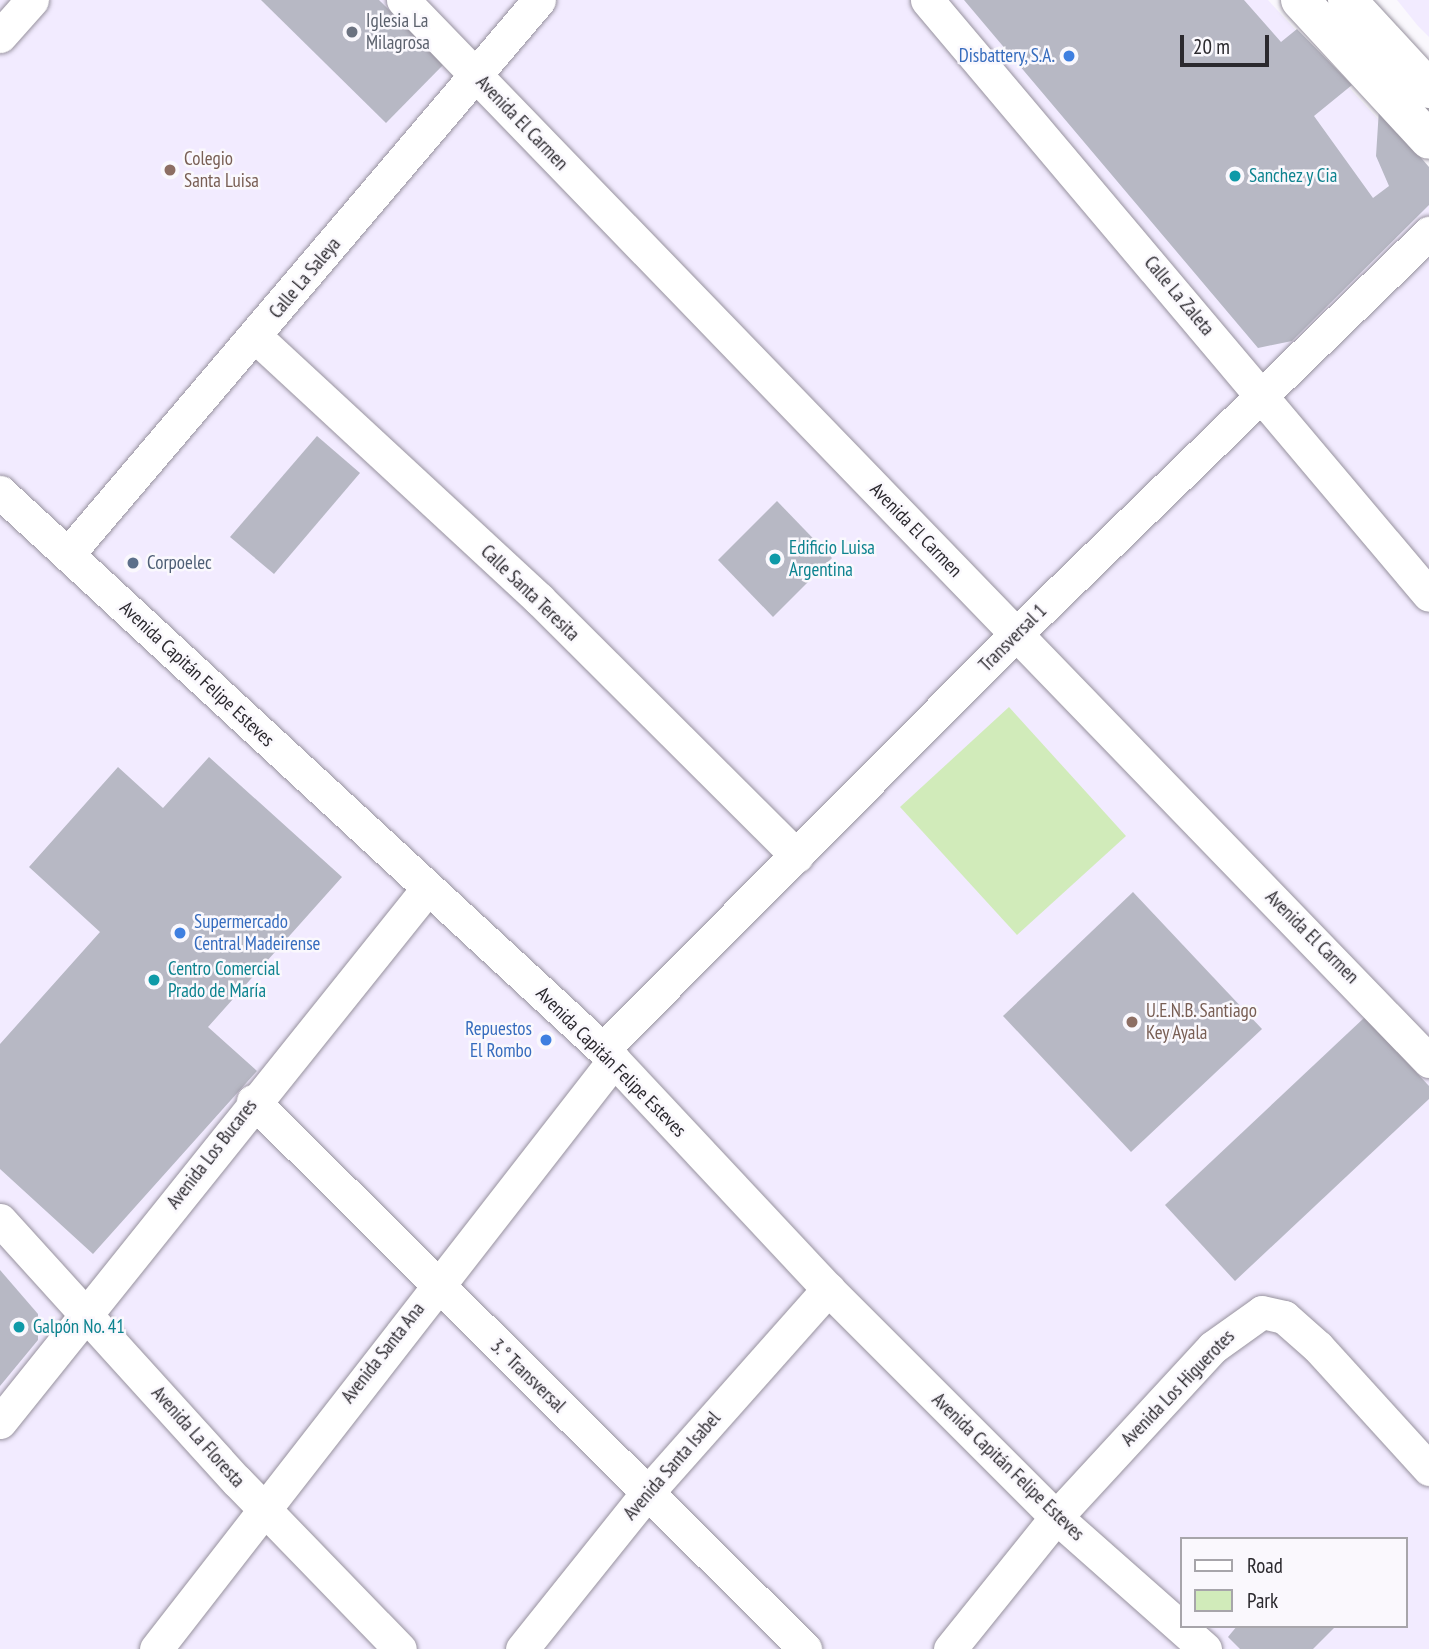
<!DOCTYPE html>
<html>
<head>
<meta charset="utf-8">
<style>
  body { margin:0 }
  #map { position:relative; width:1429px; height:1649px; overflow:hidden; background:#faf8fd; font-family:"PT Sans Narrow",sans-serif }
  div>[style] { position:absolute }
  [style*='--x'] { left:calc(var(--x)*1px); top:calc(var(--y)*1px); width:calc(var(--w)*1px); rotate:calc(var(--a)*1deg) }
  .built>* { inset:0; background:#f2ebff }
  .green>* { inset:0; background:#d1ebba }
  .building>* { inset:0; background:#b7b8c4 }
  .roads { filter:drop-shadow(0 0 2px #97929e) drop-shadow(0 0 2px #97929e) }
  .minor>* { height:33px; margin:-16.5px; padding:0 16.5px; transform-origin:16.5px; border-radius:16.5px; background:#fff }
  .tertiary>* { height:38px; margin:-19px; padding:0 19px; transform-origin:19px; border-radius:19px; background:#fff }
  .dots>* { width:19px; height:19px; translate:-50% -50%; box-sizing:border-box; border:4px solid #faf8fd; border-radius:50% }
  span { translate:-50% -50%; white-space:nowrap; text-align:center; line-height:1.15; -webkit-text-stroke:5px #faf8fd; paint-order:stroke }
  .worship-label { font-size:19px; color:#5b616d }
  .left { translate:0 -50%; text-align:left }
  .shop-label { font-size:19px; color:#366cbe }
  .right { translate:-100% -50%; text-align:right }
  .street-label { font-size:19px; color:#2b292e }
  .education-label { font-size:19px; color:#785e54 }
  .culture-label { font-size:19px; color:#0d838f }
  .service-label { font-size:19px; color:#4e5e75 }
  .legend { position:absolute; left:1180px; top:1537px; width:228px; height:91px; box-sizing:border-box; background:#faf8fd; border:2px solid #a7a5aa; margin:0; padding:9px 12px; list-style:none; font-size:21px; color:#2b292e }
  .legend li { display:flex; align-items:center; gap:14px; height:35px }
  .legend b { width:35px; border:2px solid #a7a5aa }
  .scale { position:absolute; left:1180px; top:35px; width:89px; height:32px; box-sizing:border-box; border:4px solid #2b292e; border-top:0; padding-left:9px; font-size:21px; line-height:24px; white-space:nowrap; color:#2b292e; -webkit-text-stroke:5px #faf8fd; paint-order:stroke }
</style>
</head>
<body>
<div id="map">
  <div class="built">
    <div style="clip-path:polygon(evenodd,0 0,1268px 0,1429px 174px,1429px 1649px,0 1649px,0 0,1182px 1539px,1406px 1539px,1406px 1626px,1182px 1626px,1182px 1539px)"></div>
    <div style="clip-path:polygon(1397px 0,1429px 0,1429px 37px,1418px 26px)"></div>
  </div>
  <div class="green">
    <div style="clip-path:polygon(1009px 707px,1126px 836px,1017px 935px,900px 807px)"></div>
  </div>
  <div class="building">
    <div style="clip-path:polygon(261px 0,379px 0,444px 64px,386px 123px)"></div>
    <div style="clip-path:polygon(964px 0,1244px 0,1281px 42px,1297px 29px,1352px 85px,1314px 116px,1373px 198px,1389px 186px,1376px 156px,1379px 109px,1429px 167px,1429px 205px,1292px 341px,1258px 348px)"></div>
    <div style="clip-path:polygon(317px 436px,360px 473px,274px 574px,230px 537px)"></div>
    <div style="clip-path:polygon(777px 501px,832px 558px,773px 617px,718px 560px)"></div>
    <div style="clip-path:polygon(209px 757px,342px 877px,208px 1027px,257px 1071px,93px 1254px,0 1169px,0 1044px,100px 932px,29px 867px,118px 767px,163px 808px)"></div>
    <div style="clip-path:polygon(1133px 892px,1262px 1029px,1131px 1152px,1003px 1016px)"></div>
    <div style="clip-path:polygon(1365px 1017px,1429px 1086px,1429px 1099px,1235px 1281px,1165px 1205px)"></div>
    <div style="clip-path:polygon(0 1270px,38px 1314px,38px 1340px,0 1386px)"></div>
    <div style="clip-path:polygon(1237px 1626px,1336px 1626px,1313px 1649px,1240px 1649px,1228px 1637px)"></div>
  </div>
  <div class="roads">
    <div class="minor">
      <div style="--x:403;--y:0;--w:1476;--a:45.96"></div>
      <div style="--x:927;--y:0;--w:778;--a:49.85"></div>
      <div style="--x:0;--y:36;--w:48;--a:-48.4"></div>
      <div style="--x:256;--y:337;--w:386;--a:42.8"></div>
      <div style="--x:539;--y:599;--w:364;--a:44.9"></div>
      <div style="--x:0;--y:492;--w:829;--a:42.75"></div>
      <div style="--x:609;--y:1055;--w:320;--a:46.9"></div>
      <div style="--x:828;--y:1289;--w:322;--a:45"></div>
      <div style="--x:1056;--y:1517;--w:199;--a:41.5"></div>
      <div style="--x:68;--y:554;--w:727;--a:-49.63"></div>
      <div style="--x:603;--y:1049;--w:585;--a:-45.14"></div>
      <div style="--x:1016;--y:634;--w:576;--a:-44.16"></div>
      <div style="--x:253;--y:1101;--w:778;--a:44.79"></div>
      <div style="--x:0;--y:1220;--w:353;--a:47.8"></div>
      <div style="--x:237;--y:1481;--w:234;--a:45.9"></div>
      <div style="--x:0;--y:1422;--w:683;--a:-51.3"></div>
      <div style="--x:156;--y:1649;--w:746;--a:-52.13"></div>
      <div style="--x:522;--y:1649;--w:200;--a:-51.3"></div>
      <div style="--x:647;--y:1493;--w:273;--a:-48.4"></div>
      <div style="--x:950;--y:1649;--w:169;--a:-51.2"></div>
      <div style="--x:1056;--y:1517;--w:231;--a:-47.3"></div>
      <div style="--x:1213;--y:1347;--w:60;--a:-35.5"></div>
      <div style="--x:1262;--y:1312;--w:23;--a:13"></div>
      <div style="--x:1284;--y:1317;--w:45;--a:41.4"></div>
      <div style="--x:1318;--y:1347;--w:165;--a:47.7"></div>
    </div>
    <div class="tertiary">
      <div style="--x:1300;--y:0;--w:190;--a:47.3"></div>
      <div style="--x:1347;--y:0;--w:121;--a:47.3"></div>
    </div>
  </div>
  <div class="dots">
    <div style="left:352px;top:32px;background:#6b7280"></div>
    <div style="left:1069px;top:56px;background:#3f7fe0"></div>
    <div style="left:170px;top:170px;background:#8d6e63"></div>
    <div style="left:1235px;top:176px;background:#0f9aa8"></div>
    <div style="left:775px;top:559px;background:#0f9aa8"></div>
    <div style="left:133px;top:563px;background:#5c6f8a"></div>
    <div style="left:180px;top:933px;background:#3f7fe0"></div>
    <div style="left:154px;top:980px;background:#0f9aa8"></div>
    <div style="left:1132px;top:1022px;background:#8d6e63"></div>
    <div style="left:546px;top:1040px;background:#3f7fe0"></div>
    <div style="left:19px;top:1327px;background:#0f9aa8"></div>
  </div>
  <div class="worship-label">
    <span class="left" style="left:366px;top:32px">Iglesia La<br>Milagrosa</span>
  </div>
  <div class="shop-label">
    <span class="right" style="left:1055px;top:56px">Disbattery, S.A.</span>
    <span class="left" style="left:194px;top:933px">Supermercado<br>Central Madeirense</span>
    <span class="right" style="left:532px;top:1040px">Repuestos<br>El Rombo</span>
  </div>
  <div class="street-label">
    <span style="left:522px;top:123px;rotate:46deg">Avenida El Carmen</span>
    <span style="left:305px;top:278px;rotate:-50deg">Calle La Saleya</span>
    <span style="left:1179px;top:296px;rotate:50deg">Calle La Zaleta</span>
    <span style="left:916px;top:530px;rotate:46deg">Avenida El Carmen</span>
    <span style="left:530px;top:593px;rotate:44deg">Calle Santa Teresita</span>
    <span style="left:1013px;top:638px;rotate:-45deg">Transversal 1</span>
    <span style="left:197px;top:674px;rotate:43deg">Avenida Capitán Felipe Esteves</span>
    <span style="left:1312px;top:937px;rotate:45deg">Avenida El Carmen</span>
    <span style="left:611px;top:1062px;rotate:45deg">Avenida Capitán Felipe Esteves</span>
    <span style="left:212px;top:1154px;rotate:-52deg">Avenida Los Bucares</span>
    <span style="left:383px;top:1353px;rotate:-52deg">Avenida Santa Ana</span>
    <span style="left:528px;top:1376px;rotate:44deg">3.° Transversal</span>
    <span style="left:1178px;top:1388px;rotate:-46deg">Avenida Los Higuerotes</span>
    <span style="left:198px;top:1437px;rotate:48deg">Avenida La Floresta</span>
    <span style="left:672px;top:1466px;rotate:-49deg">Avenida Santa Isabel</span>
    <span style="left:1008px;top:1467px;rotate:44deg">Avenida Capitán Felipe Esteves</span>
  </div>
  <div class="education-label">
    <span class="left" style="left:184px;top:170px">Colegio<br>Santa Luisa</span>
    <span class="left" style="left:1146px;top:1022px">U.E.N.B. Santiago<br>Key Ayala</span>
  </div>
  <div class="culture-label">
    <span class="left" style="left:1249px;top:176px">Sanchez y Cia</span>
    <span class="left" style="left:789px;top:559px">Edificio Luisa<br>Argentina</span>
    <span class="left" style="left:168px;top:980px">Centro Comercial<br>Prado de María</span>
    <span class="left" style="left:33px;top:1327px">Galpón No. 41</span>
  </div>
  <div class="service-label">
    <span class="left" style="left:147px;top:563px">Corpoelec</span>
  </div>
  <ul class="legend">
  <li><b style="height:9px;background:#fff"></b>Road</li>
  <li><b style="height:19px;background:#d1ebba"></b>Park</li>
  </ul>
  <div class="scale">20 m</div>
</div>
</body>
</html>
